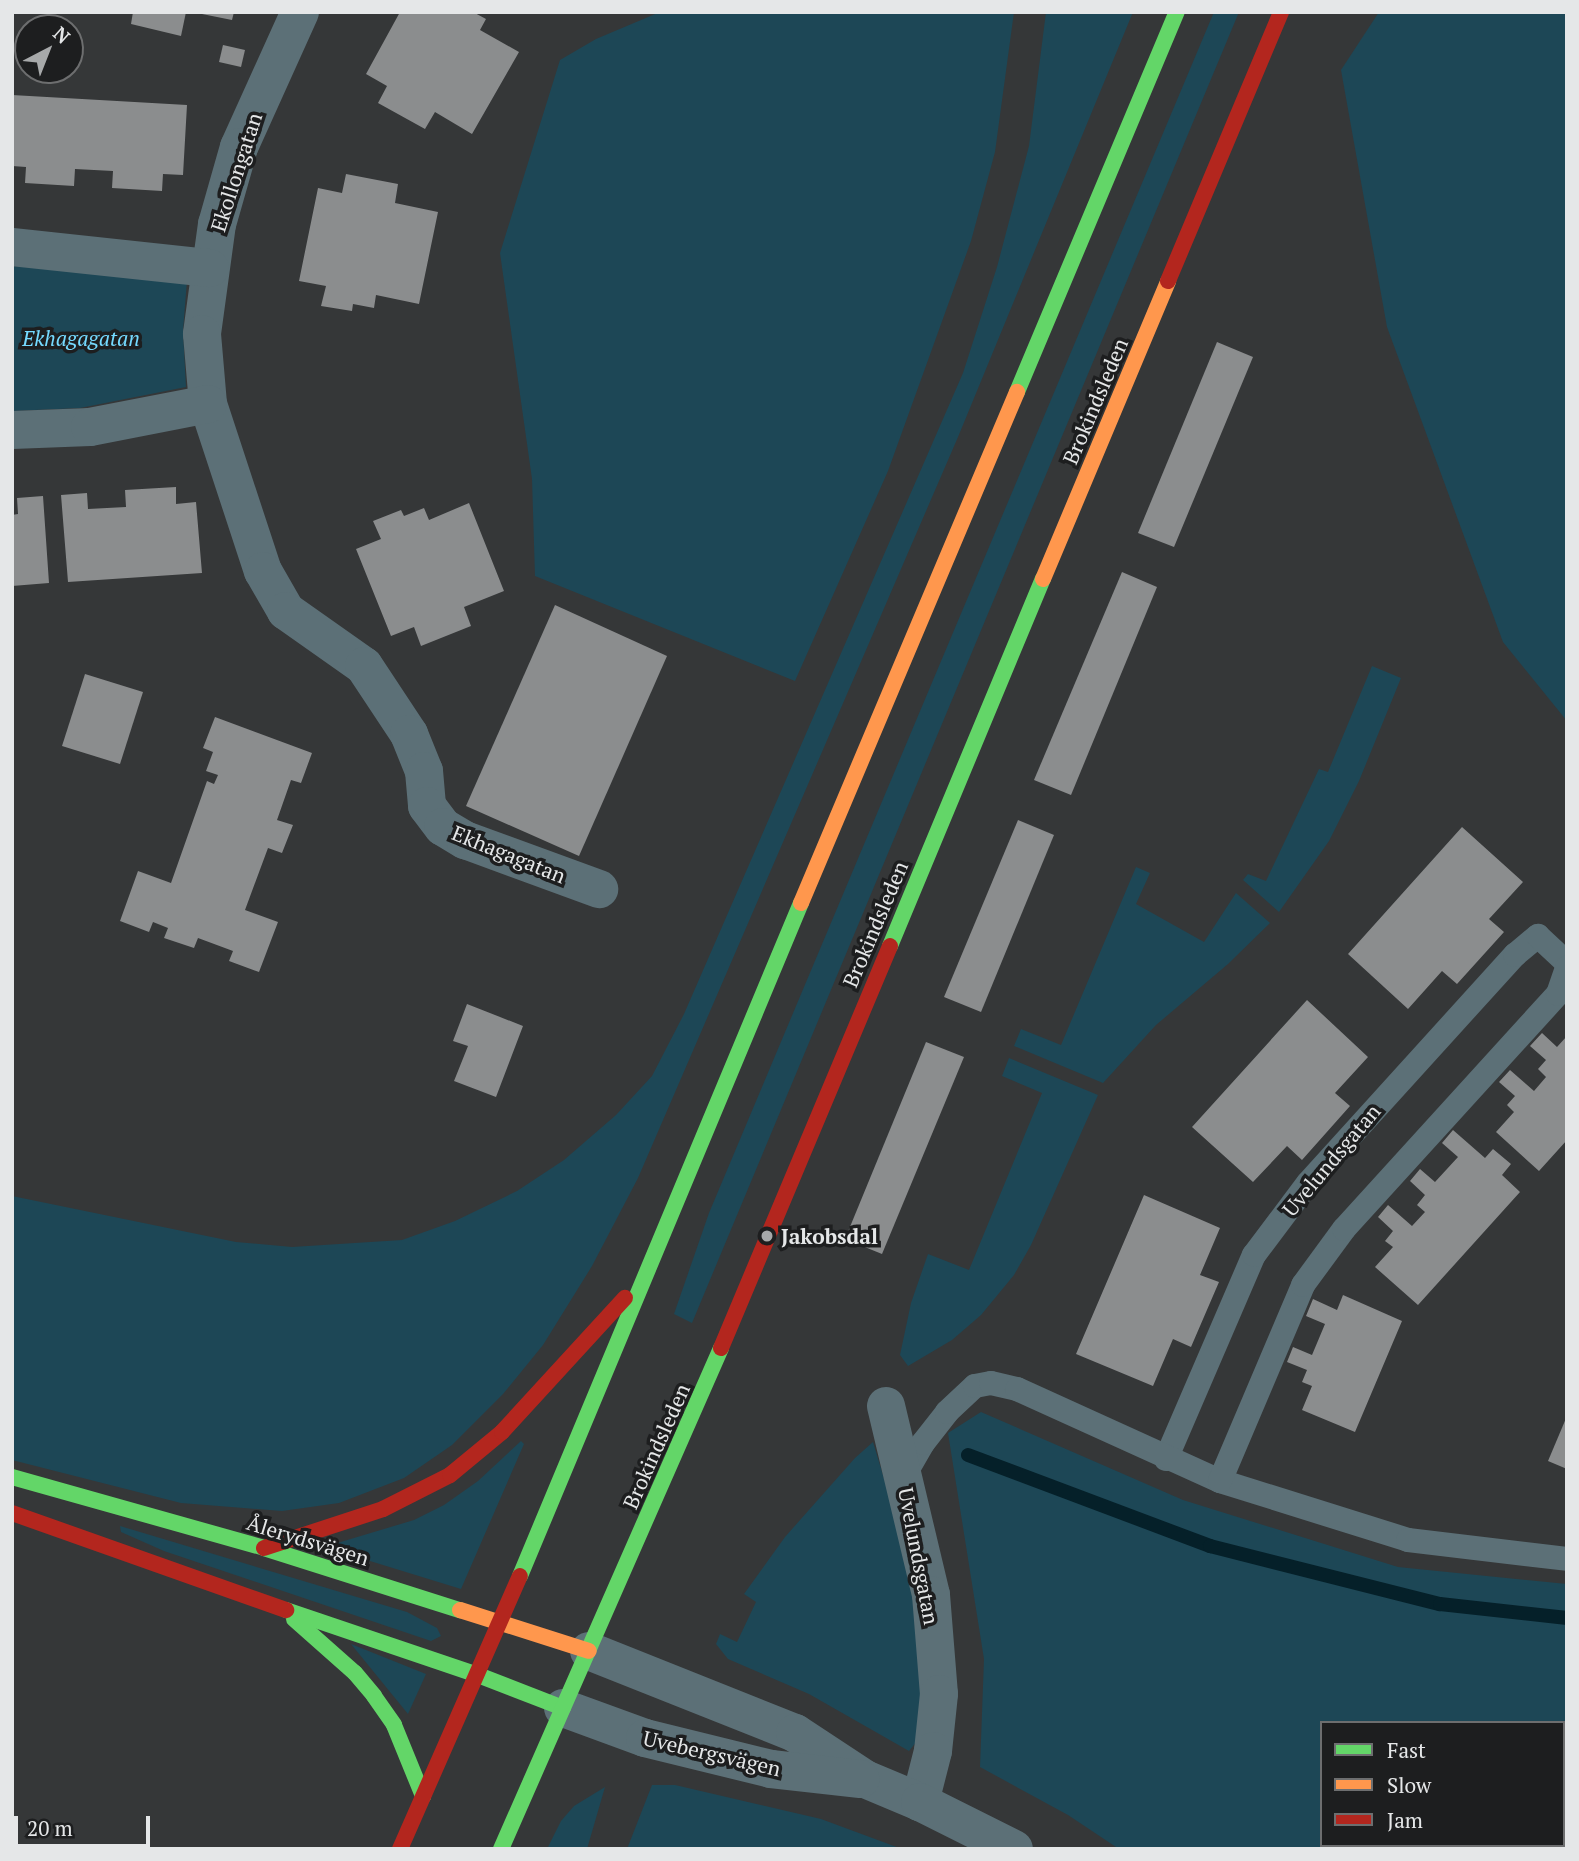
<!DOCTYPE html>
<html>
<head>
<meta charset="utf-8">
<style>
  body { margin:0 }
  #map { position:relative; width:1579px; height:1861px; overflow:hidden; background:#353738; font-family:"PT Serif",serif }
  div>[style] { position:absolute }
  [style*='--x'] { left:calc(var(--x)*1px); top:calc(var(--y)*1px); width:calc(var(--w)*1px); rotate:calc(var(--a)*1deg) }
  .green>* { inset:0; background:#1d4756 }
  .stream>* { height:14px; margin:-7px; padding:0 7px; transform-origin:7px; border-radius:7px; background:#052029 }
  .building>* { inset:0; background:#8b8d8e }
  .lane>* { height:24px; margin:-12px; padding:0 12px; transform-origin:12px; border-radius:12px; background:#5c7077 }
  .street>* { height:38px; margin:-19px; padding:0 19px; transform-origin:19px; border-radius:19px; background:#5c7077 }
  .fast>* { height:16px; margin:-8px; padding:0 8px; transform-origin:8px; border-radius:8px; background:#63d668 }
  .slow>* { height:16px; margin:-8px; padding:0 8px; transform-origin:8px; border-radius:8px; background:#ff974d }
  .jam>* { height:16px; margin:-8px; padding:0 8px; transform-origin:8px; border-radius:8px; background:#b3261e }
  .dots>* { width:19px; height:19px; translate:-50% -50%; box-sizing:border-box; border:4px solid #1d1e1f; border-radius:50% }
  span { translate:-50% -50%; white-space:nowrap; text-align:center; line-height:1.15; -webkit-text-stroke:7px #1d1e1f; paint-order:stroke }
  .street-label { font-size:21px; color:#e5e7e8 }
  .park-label { font-size:21px; color:#75daff; font-style:italic }
  .poi-label { font-size:21px; color:#e5e7e8; font-weight:700 }
  .left { translate:0 -50%; text-align:left }
  .frame { position:absolute; inset:0; border:14px solid #e5e7e8; pointer-events:none }
  .legend { position:absolute; left:1320px; top:1721px; width:245px; height:126px; box-sizing:border-box; background:#1d1e1f; border:2px solid #6d6e6f; margin:0; padding:9px 12px; list-style:none; font-size:21px; color:#e5e7e8 }
  .legend li { display:flex; align-items:center; gap:14px; height:35px }
  .legend b { width:35px; border:2px solid #6d6e6f }
  .north { position:absolute; left:14px; top:14px; width:70px; height:70px; box-sizing:border-box; background:#1d1e1f; border:2px solid #6d6e6f; border-radius:50%; rotate:42deg; font-size:19px; font-weight:700; line-height:28px; text-align:center; color:#e5e7e8 }
  .north::after { content:''; display:block; margin:auto; width:24px; height:32px; background:#a7a9aa; clip-path:polygon(50% 0,100% 100%,50% 72%,0 100%) }
  .scale { position:absolute; left:14px; top:1816px; width:136px; height:32px; box-sizing:border-box; border:4px solid #e5e7e8; border-top:0; padding-left:9px; font-size:21px; line-height:24px; white-space:nowrap; color:#e5e7e8; -webkit-text-stroke:5px #1d1e1f; paint-order:stroke }
</style>
</head>
<body>
<div id="map">
  <div class="green">
    <div style="clip-path:polygon(660px 12px,1014px 12px,995px 152px,971px 241px,888px 471px,795px 681px,535px 576px,532px 479px,500px 253px,560px 60px,596px 39px)"></div>
    <div style="clip-path:polygon(1046px 12px,1133px 12px,958px 437px,638px 1178px,592px 1266px,543px 1345px,503px 1394px,452px 1445px,404px 1478px,339px 1503px,282px 1511px,181px 1503px,12px 1460px,12px 1196px,236px 1242px,292px 1247px,402px 1240px,455px 1221px,517px 1191px,564px 1160px,616px 1115px,652px 1076px,684px 1014px,963px 373px,997px 267px,1029px 146px)"></div>
    <div style="clip-path:polygon(1214px 12px,1239px 12px,692px 1323px,674px 1314px,709px 1213px)"></div>
    <div style="clip-path:polygon(1379px 12px,1567px 12px,1567px 721px,1503px 642px,1387px 327px,1341px 70px)"></div>
    <div style="clip-path:polygon(12px 266px,187px 280px,183px 331px,186px 387px,80px 408px,12px 411px)"></div>
    <div style="clip-path:polygon(1372px 666px,1401px 678px,1359px 781px,1329px 841px,1279px 912px,1243px 880px,1248px 874px,1266px 881px,1319px 769px,1328px 772px)"></div>
    <div style="clip-path:polygon(1136px 867px,1150px 873px,1136px 904px,1204px 942px,1236px 893px,1270px 923px,1228px 964px,1156px 1025px,1103px 1083px,1014px 1046px,1021px 1029px,1061px 1045px)"></div>
    <div style="clip-path:polygon(1009px 1058px,1098px 1095px,1031px 1245px,1014px 1275px,981px 1315px,952px 1340px,908px 1366px,900px 1355px,911px 1303px,928px 1254px,969px 1270px,1042px 1093px,1002px 1076px)"></div>
    <div style="clip-path:polygon(981px 1412px,1183px 1500px,1398px 1567px,1567px 1584px,1567px 1822px,1563px 1824px,1563px 1723px,1322px 1723px,1322px 1845px,1521px 1845px,1515px 1849px,1119px 1849px,1068px 1815px,980px 1767px,984px 1659px,948px 1433px)"></div>
    <div style="clip-path:polygon(521px 1441px,524px 1444px,461px 1589px,331px 1549px,334px 1544px,414px 1520px,444px 1505px,478px 1481px)"></div>
    <div style="clip-path:polygon(873px 1442px,896px 1518px,917px 1615px,922px 1675px,917px 1741px,909px 1751px,809px 1694px,728px 1659px,716px 1644px,720px 1634px,737px 1642px,756px 1602px,744px 1594px,785px 1537px,855px 1458px)"></div>
    <div style="clip-path:polygon(120px 1526px,407px 1612px,437px 1628px,441px 1636px,431px 1641px,164px 1551px,121px 1532px)"></div>
    <div style="clip-path:polygon(351px 1644px,426px 1674px,408px 1714px)"></div>
    <div style="clip-path:polygon(652px 1785px,675px 1785px,821px 1819px,902px 1849px,627px 1849px)"></div>
    <div style="clip-path:polygon(605px 1787px,587px 1849px,547px 1849px,561px 1821px,574px 1806px)"></div>
  </div>
  <div class="stream">
    <div style="--x:968;--y:1455;--w:259;--a:20.6"></div>
    <div style="--x:1210;--y:1546;--w:237;--a:14.2"></div>
    <div style="--x:1440;--y:1604;--w:128;--a:6.3"></div>
  </div>
  <div class="building">
    <div style="clip-path:polygon(133px 12px,186px 12px,181px 36px,131px 24px)"></div>
    <div style="clip-path:polygon(192px 12px,234px 12px,232px 20px)"></div>
    <div style="clip-path:polygon(400px 12px,473px 12px,486px 19px,480px 30px,519px 52px,472px 134px,435px 112px,425px 129px,378px 103px,387px 86px,366px 74px)"></div>
    <div style="clip-path:polygon(223px 45px,245px 50px,241px 67px,219px 62px)"></div>
    <div style="clip-path:polygon(12px 95px,187px 105px,183px 175px,163px 174px,162px 191px,112px 188px,113px 171px,75px 169px,74px 186px,25px 183px,26px 167px,12px 166px)"></div>
    <div style="clip-path:polygon(346px 174px,398px 184px,395px 203px,438px 212px,419px 304px,376px 295px,374px 308px,353px 304px,352px 311px,321px 306px,326px 286px,299px 281px,318px 188px,342px 193px)"></div>
    <div style="clip-path:polygon(1217px 342px,1253px 357px,1174px 547px,1138px 533px)"></div>
    <div style="clip-path:polygon(176px 487px,176px 504px,196px 502px,202px 573px,68px 582px,61px 495px,87px 493px,88px 509px,126px 507px,125px 490px)"></div>
    <div style="clip-path:polygon(43px 496px,49px 583px,12px 586px,12px 515px,18px 514px,17px 498px)"></div>
    <div style="clip-path:polygon(469px 503px,504px 591px,464px 607px,471px 626px,421px 646px,414px 627px,391px 636px,356px 549px,381px 539px,373px 521px,401px 510px,404px 516px,424px 508px,429px 520px)"></div>
    <div style="clip-path:polygon(1122px 572px,1157px 587px,1071px 795px,1034px 780px)"></div>
    <div style="clip-path:polygon(555px 605px,667px 656px,579px 856px,466px 806px)"></div>
    <div style="clip-path:polygon(85px 674px,143px 692px,120px 764px,62px 746px)"></div>
    <div style="clip-path:polygon(215px 717px,312px 753px,301px 783px,291px 780px,277px 820px,293px 825px,282px 853px,268px 848px,245px 910px,278px 922px,259px 972px,229px 961px,233px 951px,198px 938px,194px 948px,164px 938px,168px 928px,153px 922px,149px 932px,120px 921px,138px 871px,171px 883px,207px 781px,214px 784px,218px 775px,206px 771px,213px 752px,203px 748px)"></div>
    <div style="clip-path:polygon(1018px 820px,1054px 835px,981px 1012px,944px 997px)"></div>
    <div style="clip-path:polygon(1462px 827px,1523px 882px,1489px 919px,1504px 932px,1457px 984px,1442px 971px,1408px 1009px,1348px 954px)"></div>
    <div style="clip-path:polygon(1307px 1000px,1368px 1057px,1335px 1093px,1350px 1106px,1302px 1160px,1287px 1146px,1253px 1182px,1192px 1127px)"></div>
    <div style="clip-path:polygon(467px 1004px,523px 1026px,496px 1097px,454px 1081px,468px 1046px,453px 1041px)"></div>
    <div style="clip-path:polygon(1542px 1033px,1557px 1047px,1567px 1036px,1567px 1140px,1539px 1171px,1496px 1132px,1514px 1112px,1507px 1105px,1515px 1096px,1499px 1082px,1510px 1070px,1534px 1091px,1546px 1077px,1538px 1069px,1546px 1060px,1530px 1046px)"></div>
    <div style="clip-path:polygon(926px 1042px,964px 1057px,882px 1254px,845px 1239px)"></div>
    <div style="clip-path:polygon(1453px 1130px,1485px 1158px,1493px 1149px,1511px 1164px,1502px 1175px,1520px 1192px,1418px 1305px,1375px 1267px,1393px 1247px,1385px 1241px,1393px 1231px,1378px 1217px,1388px 1205px,1412px 1226px,1425px 1212px,1417px 1205px,1425px 1195px,1410px 1181px,1420px 1169px,1435px 1182px,1458px 1157px,1442px 1143px)"></div>
    <div style="clip-path:polygon(1144px 1195px,1220px 1228px,1200px 1275px,1219px 1282px,1191px 1347px,1173px 1339px,1153px 1386px,1076px 1354px)"></div>
    <div style="clip-path:polygon(1343px 1295px,1402px 1321px,1355px 1432px,1302px 1410px,1312px 1386px,1302px 1382px,1307px 1370px,1287px 1362px,1293px 1347px,1312px 1355px,1325px 1324px,1306px 1316px,1313px 1299px,1337px 1310px)"></div>
    <div style="clip-path:polygon(1567px 1416px,1567px 1469px,1548px 1461px)"></div>
  </div>
  <div class="lane">
    <div style="--x:1166;--y:1459;--w:222;--a:-66.7"></div>
    <div style="--x:1254;--y:1255;--w:90;--a:-53.1"></div>
    <div style="--x:1308;--y:1183;--w:308;--a:-47.8"></div>
    <div style="--x:1515;--y:955;--w:30;--a:-40"></div>
    <div style="--x:1538;--y:936;--w:40;--a:43"></div>
    <div style="--x:904;--y:1476;--w:38;--a:-60"></div>
    <div style="--x:923;--y:1443;--w:39;--a:-52"></div>
    <div style="--x:947;--y:1412;--w:38;--a:-43"></div>
    <div style="--x:975;--y:1386;--w:16;--a:-11"></div>
    <div style="--x:991;--y:1383;--w:27;--a:13"></div>
    <div style="--x:1017;--y:1389;--w:223;--a:24.4"></div>
    <div style="--x:1220;--y:1481;--w:197;--a:17.4"></div>
    <div style="--x:1408;--y:1540;--w:160;--a:6.8"></div>
    <div style="--x:1220;--y:1481;--w:213;--a:-67"></div>
    <div style="--x:1303;--y:1285;--w:69;--a:-53.8"></div>
    <div style="--x:1344;--y:1229;--w:318;--a:-47.7"></div>
    <div style="--x:1558;--y:994;--w:28;--a:-71"></div>
  </div>
  <div class="street">
    <div style="--x:300;--y:12;--w:148;--a:114.3"></div>
    <div style="--x:239;--y:147;--w:80;--a:105.9"></div>
    <div style="--x:217;--y:224;--w:111;--a:97.8"></div>
    <div style="--x:202;--y:334;--w:70;--a:85.1"></div>
    <div style="--x:208;--y:404;--w:176;--a:71.8"></div>
    <div style="--x:263;--y:571;--w:46;--a:60.1"></div>
    <div style="--x:286;--y:611;--w:95;--a:35.2"></div>
    <div style="--x:364;--y:666;--w:82;--a:56.5"></div>
    <div style="--x:409;--y:734;--w:40;--a:68"></div>
    <div style="--x:424;--y:771;--w:35;--a:85"></div>
    <div style="--x:427;--y:806;--w:26;--a:53"></div>
    <div style="--x:443;--y:827;--w:26;--a:31"></div>
    <div style="--x:465;--y:840;--w:143;--a:20.1"></div>
    <div style="--x:12;--y:247;--w:199;--a:6.1"></div>
    <div style="--x:12;--y:430;--w:78;--a:-2.2"></div>
    <div style="--x:90;--y:427;--w:120;--a:-11"></div>
    <div style="--x:886;--y:1406;--w:194;--a:76.6"></div>
    <div style="--x:931;--y:1595;--w:99;--a:85.4"></div>
    <div style="--x:939;--y:1694;--w:57;--a:96"></div>
    <div style="--x:933;--y:1751;--w:53;--a:104.3"></div>
    <div style="--x:589;--y:1651;--w:222;--a:21.7"></div>
    <div style="--x:795;--y:1733;--w:84;--a:33.3"></div>
    <div style="--x:865;--y:1779;--w:60;--a:22.7"></div>
    <div style="--x:920;--y:1802;--w:105;--a:26.6"></div>
    <div style="--x:563;--y:1708;--w:87;--a:20.1"></div>
    <div style="--x:645;--y:1738;--w:130;--a:13.8"></div>
    <div style="--x:771;--y:1769;--w:90;--a:6.4"></div>
    <div style="--x:1553;--y:1849;--w:7;--a:-34"></div>
  </div>
  <div class="fast">
    <div style="--x:1017;--y:392;--w:412;--a:-67.2"></div>
    <div style="--x:890;--y:946;--w:398;--a:-67.4"></div>
    <div style="--x:12;--y:1477;--w:262;--a:15.7"></div>
    <div style="--x:264;--y:1548;--w:206;--a:17.6"></div>
    <div style="--x:520;--y:1576;--w:729;--a:-67.34"></div>
    <div style="--x:286;--y:1610;--w:203;--a:18.7"></div>
    <div style="--x:478;--y:1675;--w:91;--a:21.2"></div>
    <div style="--x:294;--y:1619;--w:81;--a:41.5"></div>
    <div style="--x:355;--y:1673;--w:30;--a:50"></div>
    <div style="--x:374;--y:1696;--w:35;--a:55"></div>
    <div style="--x:394;--y:1725;--w:77;--a:67.8"></div>
    <div style="--x:501;--y:1849;--w:547;--a:-66.29"></div>
  </div>
  <div class="slow">
    <div style="--x:1043;--y:579;--w:323;--a:-67.2"></div>
    <div style="--x:801;--y:903;--w:555;--a:-67.09"></div>
    <div style="--x:460;--y:1610;--w:135;--a:17.6"></div>
  </div>
  <div class="jam">
    <div style="--x:1168;--y:281;--w:292;--a:-67.2"></div>
    <div style="--x:721;--y:1348;--w:436;--a:-67.2"></div>
    <div style="--x:12;--y:1513;--w:291;--a:19.5"></div>
    <div style="--x:264;--y:1548;--w:125;--a:-18.1"></div>
    <div style="--x:383;--y:1509;--w:75;--a:-26.9"></div>
    <div style="--x:450;--y:1475;--w:67;--a:-39.6"></div>
    <div style="--x:502;--y:1432;--w:182;--a:-47.5"></div>
    <div style="--x:400;--y:1849;--w:298;--a:-66.3"></div>
  </div>
  <div class="dots">
    <div style="left:767px;top:1236px;background:#a7a9aa"></div>
  </div>
  <div class="street-label">
    <span style="left:236px;top:172px;rotate:-72deg">Ekollongatan</span>
    <span style="left:1095px;top:401px;rotate:-67deg">Brokindsleden</span>
    <span style="left:509px;top:854px;rotate:22deg">Ekhagagatan</span>
    <span style="left:875px;top:924px;rotate:-67deg">Brokindsleden</span>
    <span style="left:1331px;top:1160px;rotate:-50deg">Uvelundsgatan</span>
    <span style="left:656px;top:1446px;rotate:-66deg">Brokindsleden</span>
    <span style="left:308px;top:1540px;rotate:17deg">Ålerydsvägen</span>
    <span style="left:919px;top:1556px;rotate:79deg">Uvelundsgatan</span>
    <span style="left:712px;top:1753px;rotate:13deg">Uvebergsvägen</span>
  </div>
  <div class="park-label">
    <span style="left:81px;top:338px">Ekhagagatan</span>
  </div>
  <div class="poi-label">
    <span class="left" style="left:781px;top:1236px">Jakobsdal</span>
  </div>
  <div class="frame"></div>
  <ul class="legend">
  <li><b style="height:9px;background:#63d668"></b>Fast</li>
  <li><b style="height:9px;background:#ff974d"></b>Slow</li>
  <li><b style="height:9px;background:#b3261e"></b>Jam</li>
  </ul>
  <div class="north">N</div>
  <div class="scale">20 m</div>
</div>
</body>
</html>
